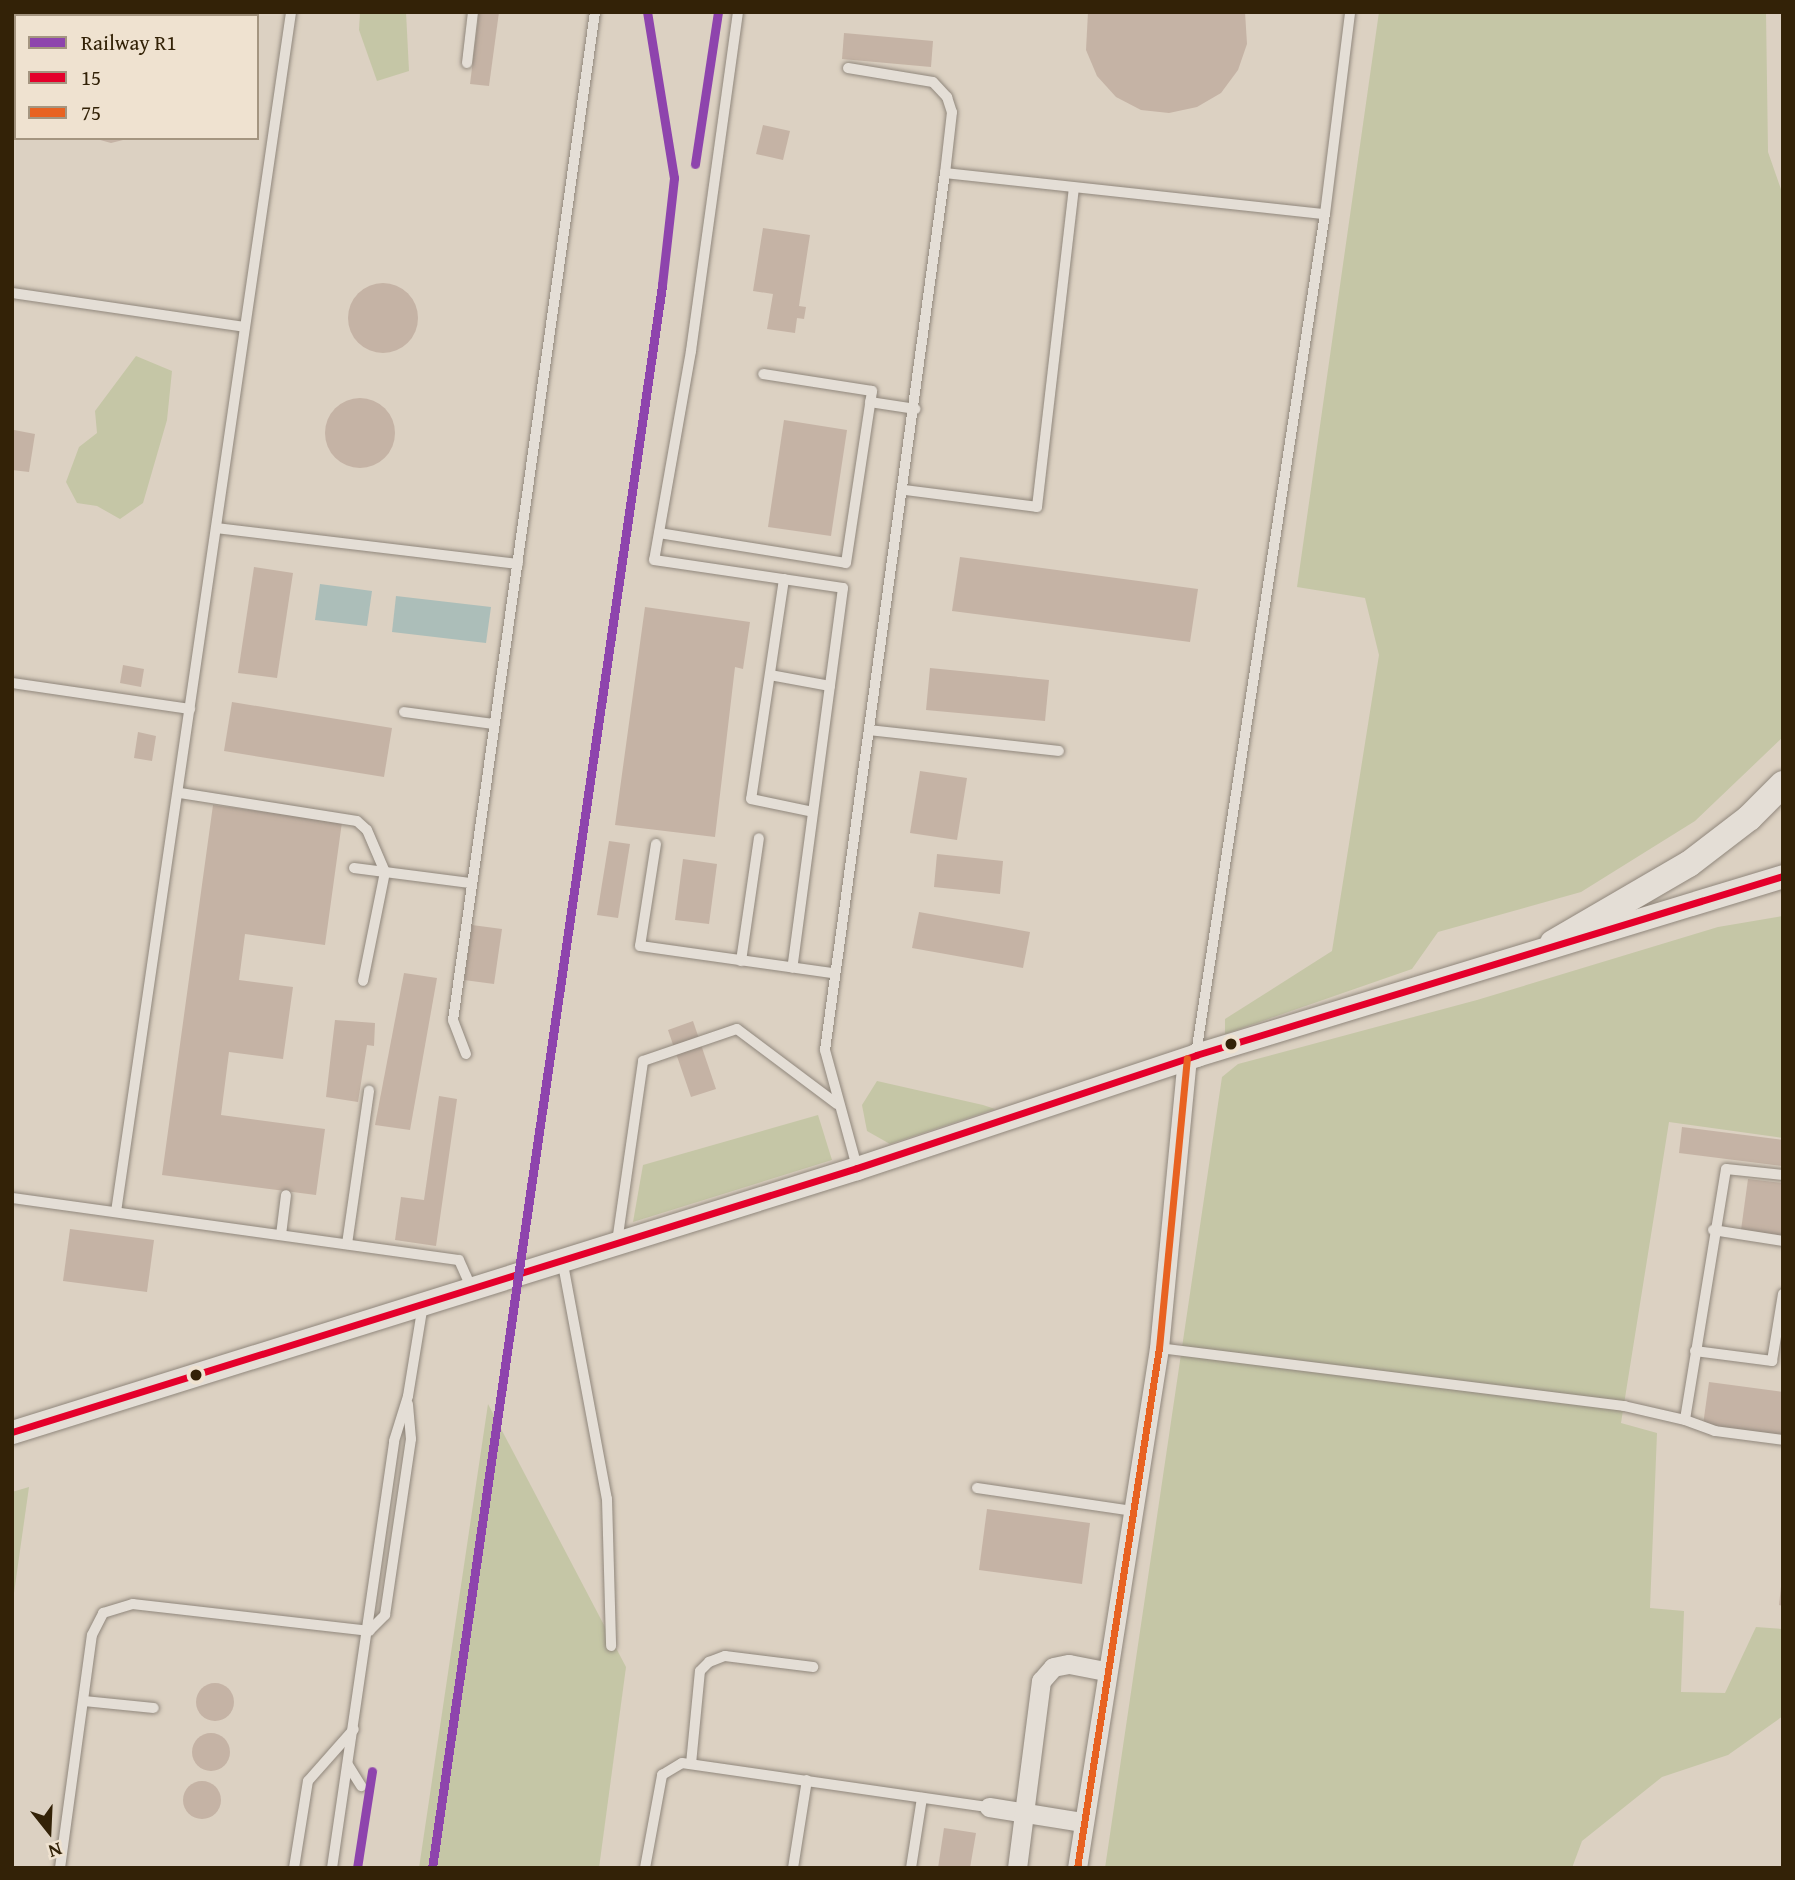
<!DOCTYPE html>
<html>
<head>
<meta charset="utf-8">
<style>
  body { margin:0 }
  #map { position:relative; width:1795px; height:1880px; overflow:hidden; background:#dcd1c2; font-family:"Gentium Book Plus",serif }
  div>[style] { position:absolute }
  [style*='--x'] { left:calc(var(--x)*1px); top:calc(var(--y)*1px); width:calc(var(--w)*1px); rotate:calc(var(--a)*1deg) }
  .green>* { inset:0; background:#c5c6a6 }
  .water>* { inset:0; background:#acbeb9 }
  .building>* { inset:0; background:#c5b3a5 }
  .round { border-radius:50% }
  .roads { filter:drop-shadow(0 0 2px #90877c) drop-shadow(0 0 2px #90877c) }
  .service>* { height:10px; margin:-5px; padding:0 5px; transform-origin:5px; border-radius:5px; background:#e4ded6 }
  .minor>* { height:19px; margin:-9.5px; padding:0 9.5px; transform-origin:9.5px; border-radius:9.5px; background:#e4ded6 }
  .tertiary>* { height:23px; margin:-11.5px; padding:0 11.5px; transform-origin:11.5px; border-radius:11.5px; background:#e4ded6 }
  .secondary>* { height:26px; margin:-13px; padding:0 13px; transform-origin:13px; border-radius:13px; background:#e4ded6 }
  .bus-1>* { height:7px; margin:-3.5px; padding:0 3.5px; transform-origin:3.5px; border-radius:3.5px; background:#e4002b }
  .bus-2>* { height:7px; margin:-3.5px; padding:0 3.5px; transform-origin:3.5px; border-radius:3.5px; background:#e86221 }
  .rail-1>* { height:9px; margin:-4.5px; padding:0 4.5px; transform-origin:4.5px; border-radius:4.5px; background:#8e44ad }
  .dots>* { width:19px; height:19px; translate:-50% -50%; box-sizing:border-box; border:4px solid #efe2d0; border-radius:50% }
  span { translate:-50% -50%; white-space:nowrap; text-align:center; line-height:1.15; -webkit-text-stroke:6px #efe2d0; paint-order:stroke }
  .frame { position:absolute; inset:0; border:14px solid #332207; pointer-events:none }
  .legend { position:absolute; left:14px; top:14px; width:245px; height:126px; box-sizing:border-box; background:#efe2d0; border:2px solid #a49580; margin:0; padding:9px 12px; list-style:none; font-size:21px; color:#332207 }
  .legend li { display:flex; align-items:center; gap:14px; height:35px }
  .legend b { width:35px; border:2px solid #a49580 }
  .north { position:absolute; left:14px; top:1796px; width:70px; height:70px; -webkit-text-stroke:5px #efe2d0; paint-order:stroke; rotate:162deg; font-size:19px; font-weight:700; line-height:28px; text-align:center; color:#332207 }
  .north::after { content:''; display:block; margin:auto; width:24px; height:32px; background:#332207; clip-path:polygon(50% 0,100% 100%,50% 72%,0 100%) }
</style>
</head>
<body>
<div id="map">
  <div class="green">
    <div style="clip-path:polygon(360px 12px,406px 12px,409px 71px,377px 81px,359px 30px)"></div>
    <div style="clip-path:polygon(1379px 12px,1766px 12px,1768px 152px,1783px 195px,1783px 737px,1695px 821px,1581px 892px,1438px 932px,1412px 969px,1225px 1034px,1225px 1019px,1332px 951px,1379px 655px,1365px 598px,1297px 587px)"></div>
    <div style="clip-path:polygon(136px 356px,172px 371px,167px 420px,143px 503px,120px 519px,97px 506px,77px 503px,66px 482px,79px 447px,97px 433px,95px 411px)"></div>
    <div style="clip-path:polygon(1783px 916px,1783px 1138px,1669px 1122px,1621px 1423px,1657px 1433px,1650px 1608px,1684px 1611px,1681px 1692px,1725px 1693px,1756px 1627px,1783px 1629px,1783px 1716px,1728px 1755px,1662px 1777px,1582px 1841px,1572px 1868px,1105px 1868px,1222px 1077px,1238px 1064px,1477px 1000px,1718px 927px)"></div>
    <div style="clip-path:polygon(877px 1081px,983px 1105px,995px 1109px,890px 1144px,867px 1131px,862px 1105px)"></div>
    <div style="clip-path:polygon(818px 1115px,832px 1160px,633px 1222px,643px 1165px)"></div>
    <div style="clip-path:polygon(488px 1404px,626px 1667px,599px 1868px,419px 1868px)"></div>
    <div style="clip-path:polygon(29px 1487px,12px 1607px,12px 1492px)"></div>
  </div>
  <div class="water">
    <div style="clip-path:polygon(320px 584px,372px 591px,367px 626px,315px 620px)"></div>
    <div style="clip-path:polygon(396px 596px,491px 607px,486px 643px,392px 632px)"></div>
  </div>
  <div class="building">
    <div style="clip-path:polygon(479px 12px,499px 12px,489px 86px,470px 84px)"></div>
    <div style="clip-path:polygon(1088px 12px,1245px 12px,1247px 44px,1238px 70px,1221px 93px,1197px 107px,1169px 113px,1141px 110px,1116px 97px,1097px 76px,1086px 50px)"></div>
    <div style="clip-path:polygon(844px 33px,933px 41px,931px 67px,842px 59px)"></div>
    <div style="clip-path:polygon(763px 125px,790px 131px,783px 160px,756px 154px)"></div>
    <div style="clip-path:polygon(93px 138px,127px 138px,127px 139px,111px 143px)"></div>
    <div style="clip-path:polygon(763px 228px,810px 235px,799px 306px,806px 307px,804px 319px,797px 318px,795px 333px,767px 329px,773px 294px,753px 291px)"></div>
    <div class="round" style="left:348px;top:283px;width:70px;height:70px"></div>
    <div class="round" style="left:325px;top:398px;width:70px;height:70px"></div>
    <div style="clip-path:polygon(784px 420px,847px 430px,831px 536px,768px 527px)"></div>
    <div style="clip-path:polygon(14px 430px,35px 434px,29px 472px,12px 470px)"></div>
    <div style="clip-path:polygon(960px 557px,1198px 589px,1190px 642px,952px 611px)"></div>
    <div style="clip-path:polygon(254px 567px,293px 573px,277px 678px,238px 673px)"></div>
    <div style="clip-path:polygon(645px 607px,750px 622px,743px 669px,735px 667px,715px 837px,615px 825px)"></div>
    <div style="clip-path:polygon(123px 665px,144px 669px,141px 687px,120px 683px)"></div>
    <div style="clip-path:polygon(930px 668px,1049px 680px,1045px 721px,926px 710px)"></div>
    <div style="clip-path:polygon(232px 702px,392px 728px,384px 777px,224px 751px)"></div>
    <div style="clip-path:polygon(138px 732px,156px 736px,152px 761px,134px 758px)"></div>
    <div style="clip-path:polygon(920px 771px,967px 778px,957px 840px,910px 833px)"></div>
    <div style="clip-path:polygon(213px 805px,342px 822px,325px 945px,245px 934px,239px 980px,293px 987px,283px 1059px,229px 1052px,221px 1115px,325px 1129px,316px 1195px,162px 1175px)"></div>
    <div style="clip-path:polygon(609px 841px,630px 844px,618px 918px,597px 915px)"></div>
    <div style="clip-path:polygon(937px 854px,1003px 861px,1000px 894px,934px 887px)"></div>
    <div style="clip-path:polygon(683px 859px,717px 864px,709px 924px,675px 920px)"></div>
    <div style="clip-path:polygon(919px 912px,1030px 932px,1023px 968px,912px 948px)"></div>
    <div style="clip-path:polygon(472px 925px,502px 929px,494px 984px,464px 980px)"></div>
    <div style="clip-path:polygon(404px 973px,437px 978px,410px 1130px,375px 1125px)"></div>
    <div style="clip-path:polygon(335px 1020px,375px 1023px,374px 1046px,367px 1045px,358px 1102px,326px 1097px)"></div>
    <div style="clip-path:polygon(693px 1021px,716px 1089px,691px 1097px,668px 1030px)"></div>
    <div style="clip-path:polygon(439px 1096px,457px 1099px,436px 1246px,395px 1240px,401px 1197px,424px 1200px)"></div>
    <div style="clip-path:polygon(1682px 1127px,1783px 1140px,1783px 1166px,1679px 1153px)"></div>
    <div style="clip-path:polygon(1748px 1179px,1783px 1183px,1783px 1236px,1741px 1230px)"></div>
    <div style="clip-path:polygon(70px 1229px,154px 1240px,147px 1292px,63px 1281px)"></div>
    <div style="clip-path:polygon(1709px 1382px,1783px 1392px,1783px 1435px,1703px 1425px)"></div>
    <div style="clip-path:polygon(987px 1509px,1090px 1523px,1082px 1584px,979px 1570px)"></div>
    <div style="clip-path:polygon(1781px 1587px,1783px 1588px,1783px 1606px,1779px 1605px)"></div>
    <div class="round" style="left:196px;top:1683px;width:38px;height:38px"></div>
    <div class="round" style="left:192px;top:1733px;width:38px;height:38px"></div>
    <div class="round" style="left:183px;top:1781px;width:38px;height:38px"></div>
    <div style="clip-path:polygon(944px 1828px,976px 1833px,970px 1868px,938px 1868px)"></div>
  </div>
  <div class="roads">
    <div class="service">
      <div style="--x:738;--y:12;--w:342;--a:97.9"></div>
      <div style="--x:691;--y:351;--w:212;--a:100"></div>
      <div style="--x:654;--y:560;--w:191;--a:8.4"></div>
      <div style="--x:843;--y:588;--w:383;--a:97.6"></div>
      <div style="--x:467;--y:63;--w:51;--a:-83.3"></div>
      <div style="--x:848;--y:68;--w:86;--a:9.4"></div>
      <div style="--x:933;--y:82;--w:21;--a:47"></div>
      <div style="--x:947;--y:97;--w:16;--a:72"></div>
      <div style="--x:952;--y:112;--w:61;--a:96.5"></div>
      <div style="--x:12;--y:293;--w:235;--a:8.3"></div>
      <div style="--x:870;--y:402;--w:46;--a:8.8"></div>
      <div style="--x:905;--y:490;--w:133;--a:7.3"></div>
      <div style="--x:1037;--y:507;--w:320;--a:-83.4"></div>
      <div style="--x:216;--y:528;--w:304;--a:6.8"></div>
      <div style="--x:659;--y:533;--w:189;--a:9.1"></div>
      <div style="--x:846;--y:563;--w:174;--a:-81.4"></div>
      <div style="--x:872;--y:391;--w:110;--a:-171.1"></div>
      <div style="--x:784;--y:579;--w:222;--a:98.5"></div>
      <div style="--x:751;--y:799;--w:63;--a:11.8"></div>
      <div style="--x:770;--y:675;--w:61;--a:10.4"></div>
      <div style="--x:12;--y:683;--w:180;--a:8.3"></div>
      <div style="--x:404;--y:712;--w:91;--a:7.6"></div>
      <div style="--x:869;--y:730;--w:191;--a:6.3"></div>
      <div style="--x:180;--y:793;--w:179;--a:9"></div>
      <div style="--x:357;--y:821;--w:13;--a:42"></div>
      <div style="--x:367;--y:830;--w:46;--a:66.8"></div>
      <div style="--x:385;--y:872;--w:111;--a:101.4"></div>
      <div style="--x:656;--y:844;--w:103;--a:98.9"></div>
      <div style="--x:640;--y:946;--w:194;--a:8"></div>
      <div style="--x:354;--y:868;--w:117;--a:7.4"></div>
      <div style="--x:741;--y:961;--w:124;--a:-81.7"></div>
      <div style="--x:466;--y:1054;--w:36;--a:-111"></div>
      <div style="--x:453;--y:1020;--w:1018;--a:-81.98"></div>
      <div style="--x:1196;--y:1054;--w:850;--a:-81.27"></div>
      <div style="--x:1325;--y:214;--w:204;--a:-82.9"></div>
      <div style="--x:857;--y:1167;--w:121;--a:-105.3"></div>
      <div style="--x:825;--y:1050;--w:885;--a:-82.21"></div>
      <div style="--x:945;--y:173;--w:382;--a:6.2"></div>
      <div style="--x:1783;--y:1175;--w:57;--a:-174"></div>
      <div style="--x:1726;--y:1169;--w:254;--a:99.3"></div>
      <div style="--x:1685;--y:1420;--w:32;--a:20"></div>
      <div style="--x:1715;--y:1431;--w:69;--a:7.5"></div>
      <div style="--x:12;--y:1198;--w:451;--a:7.9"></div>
      <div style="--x:459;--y:1260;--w:27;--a:66"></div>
      <div style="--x:116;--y:1212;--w:1213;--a:-81.7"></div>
      <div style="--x:1713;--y:1230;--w:71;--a:8.9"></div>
      <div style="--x:281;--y:1235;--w:40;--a:-82.9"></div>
      <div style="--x:617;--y:1242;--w:183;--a:-81.8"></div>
      <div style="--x:643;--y:1061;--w:99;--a:-18.8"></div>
      <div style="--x:737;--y:1029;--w:125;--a:36.9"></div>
      <div style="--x:347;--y:1244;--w:155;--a:-81.8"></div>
      <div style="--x:562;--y:1259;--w:244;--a:79.4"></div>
      <div style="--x:607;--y:1499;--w:147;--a:88.4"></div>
      <div style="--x:1159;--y:1348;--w:469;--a:7.1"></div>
      <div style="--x:1624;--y:1406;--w:63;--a:12.9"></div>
      <div style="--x:1695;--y:1351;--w:78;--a:7.4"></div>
      <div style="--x:1772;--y:1361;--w:68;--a:-80.7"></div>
      <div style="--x:977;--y:1488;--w:157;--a:8.4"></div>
      <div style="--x:369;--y:1631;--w:23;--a:-45"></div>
      <div style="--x:385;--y:1615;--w:178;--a:-81.6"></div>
      <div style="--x:411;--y:1439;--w:35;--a:-95"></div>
      <div style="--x:84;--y:1701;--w:70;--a:5.7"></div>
      <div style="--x:691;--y:1764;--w:93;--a:-84.5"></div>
      <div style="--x:700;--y:1671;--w:13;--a:-45"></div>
      <div style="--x:709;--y:1662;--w:17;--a:-21"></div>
      <div style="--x:725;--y:1656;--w:89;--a:7.1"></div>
      <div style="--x:348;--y:1765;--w:25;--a:58"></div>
      <div style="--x:60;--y:1868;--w:235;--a:-82.2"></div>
      <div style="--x:92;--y:1635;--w:25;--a:-63"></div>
      <div style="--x:103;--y:1613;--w:31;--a:-17"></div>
      <div style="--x:133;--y:1604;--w:238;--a:6.5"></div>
      <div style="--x:294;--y:1868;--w:88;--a:-80.9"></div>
      <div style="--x:308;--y:1781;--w:69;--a:-48.5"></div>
      <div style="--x:332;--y:1868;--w:431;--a:-81.7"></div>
      <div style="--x:394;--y:1441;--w:47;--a:-72.7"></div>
      <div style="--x:408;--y:1396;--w:93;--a:-80.7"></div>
      <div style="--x:645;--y:1868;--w:95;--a:-79.6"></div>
      <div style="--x:662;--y:1775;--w:23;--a:-31"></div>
      <div style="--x:682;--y:1763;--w:310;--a:8.2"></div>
      <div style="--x:793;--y:1868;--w:89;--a:-81"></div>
      <div style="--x:911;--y:1868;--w:71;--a:-81.1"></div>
    </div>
    <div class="minor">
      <div style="--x:989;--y:1807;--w:95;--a:9.1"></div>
      <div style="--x:1017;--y:1868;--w:189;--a:-82.7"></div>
      <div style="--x:1041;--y:1681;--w:18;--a:-49"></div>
      <div style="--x:1053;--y:1667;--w:16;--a:-11"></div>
      <div style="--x:1069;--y:1664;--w:38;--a:11"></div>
      <div style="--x:1077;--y:1868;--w:526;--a:-81.04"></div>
      <div style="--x:1159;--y:1348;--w:291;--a:-84.5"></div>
    </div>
    <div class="tertiary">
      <div style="--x:12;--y:1432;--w:885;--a:-17.35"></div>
      <div style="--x:857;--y:1168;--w:357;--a:-18.4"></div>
      <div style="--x:1196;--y:1055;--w:614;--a:-16.96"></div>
    </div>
    <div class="secondary">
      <div style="--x:1553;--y:943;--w:157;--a:-30.2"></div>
      <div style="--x:1689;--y:864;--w:76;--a:-37.5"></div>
      <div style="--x:1749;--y:818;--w:48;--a:-45"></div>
    </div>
  </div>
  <div class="bus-1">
    <div style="--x:12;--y:1432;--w:885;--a:-17.35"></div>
    <div style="--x:857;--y:1168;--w:357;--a:-18.4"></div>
    <div style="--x:1196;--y:1055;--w:614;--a:-16.96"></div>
  </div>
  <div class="bus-2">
    <div style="--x:1077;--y:1868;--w:526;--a:-81.04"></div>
    <div style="--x:1159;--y:1348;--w:291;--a:-84.5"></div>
  </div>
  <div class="rail-1">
    <div style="--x:695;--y:164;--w:154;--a:-81.4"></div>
    <div style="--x:357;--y:1868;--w:98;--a:-81.2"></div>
    <div style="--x:432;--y:1868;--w:1600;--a:-81.73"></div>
    <div style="--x:662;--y:285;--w:108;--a:-83.6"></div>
    <div style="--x:674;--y:178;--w:168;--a:-99.2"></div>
  </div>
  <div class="dots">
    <div style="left:1231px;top:1044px;background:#332207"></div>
    <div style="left:196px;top:1375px;background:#332207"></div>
  </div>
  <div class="frame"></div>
  <ul class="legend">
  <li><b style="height:9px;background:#8e44ad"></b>Railway R1</li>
  <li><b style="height:9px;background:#e4002b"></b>15</li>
  <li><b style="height:9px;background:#e86221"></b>75</li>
  </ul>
  <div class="north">N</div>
</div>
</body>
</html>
